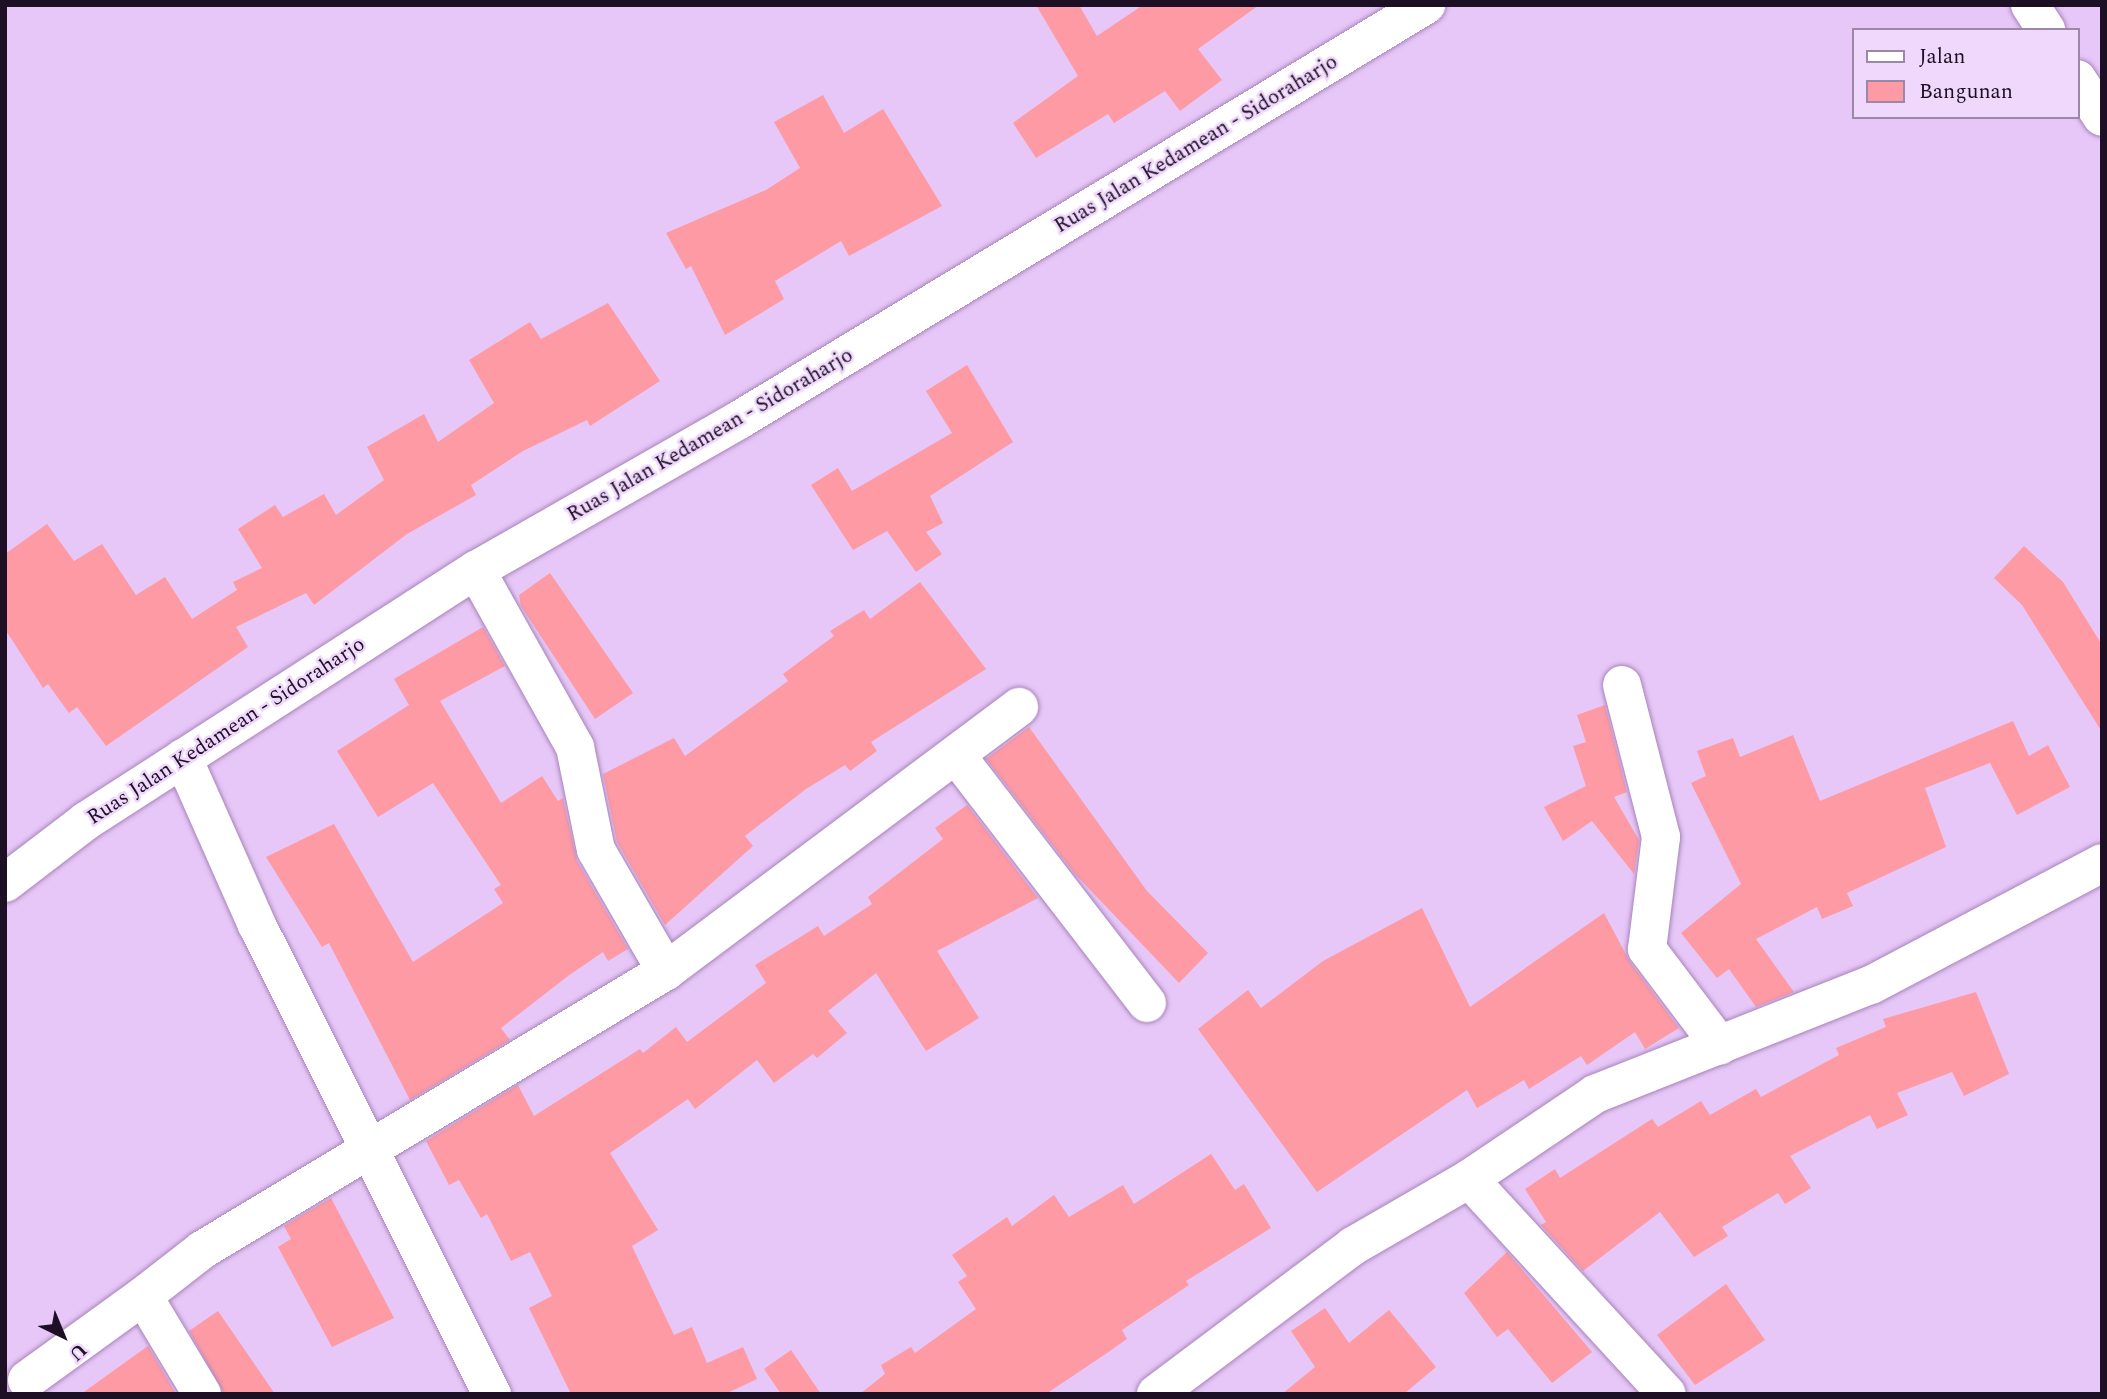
<!DOCTYPE html>
<html>
<head>
<meta charset="utf-8">
<style>
  body { margin:0 }
  #map { position:relative; width:2107px; height:1399px; overflow:hidden; background:#e6c7f7; font-family:Spectral,serif }
  div>[style] { position:absolute }
  [style*='--x'] { left:calc(var(--x)*1px); top:calc(var(--y)*1px); width:calc(var(--w)*1px); rotate:calc(var(--a)*1deg) }
  .building>* { inset:0; background:#fe9aa4 }
  .roads { filter:drop-shadow(0 0 2px #a883bb) drop-shadow(0 0 2px #a883bb) }
  .minor>* { height:38px; margin:-19px; padding:0 19px; transform-origin:19px; border-radius:19px; background:#fff }
  .major>* { height:38px; margin:-19px; padding:0 19px; transform-origin:19px; border-radius:19px; background:#fff }
  span { translate:-50% -50%; white-space:nowrap; text-align:center; line-height:1.15; -webkit-text-stroke:5px #efd8fc; paint-order:stroke }
  .street-label { font-size:21px; color:#1d0f24 }
  .frame { position:absolute; inset:0; border:7px solid #1d0f24; pointer-events:none }
  .legend { position:absolute; left:1852px; top:28px; width:228px; height:91px; box-sizing:border-box; background:#efd8fc; border:2px solid #9b88a6; margin:0; padding:9px 12px; list-style:none; font-size:21px; color:#1d0f24 }
  .legend li { display:flex; align-items:center; gap:14px; height:35px }
  .legend b { width:35px; border:2px solid #9b88a6 }
  .north { position:absolute; left:28px; top:1301px; width:70px; height:70px; -webkit-text-stroke:5px #efd8fc; paint-order:stroke; rotate:137deg; font-size:19px; font-weight:700; line-height:28px; text-align:center; color:#1d0f24 }
  .north::after { content:''; display:block; margin:auto; width:24px; height:32px; background:#1d0f24; clip-path:polygon(50% 0,100% 100%,50% 72%,0 100%) }
</style>
</head>
<body>
<div id="map">
  <div class="building">
    <div style="clip-path:polygon(1036px 5px,1079px 5px,1097px 36px,1143px 5px,1259px 5px,1198px 49px,1222px 80px,1180px 111px,1165px 91px,1114px 123px,1108px 114px,1036px 158px,1013px 123px,1078px 76px)"></div>
    <div style="clip-path:polygon(823px 95px,844px 133px,883px 109px,942px 206px,849px 256px,841px 241px,775px 281px,784px 299px,725px 335px,691px 266px,686px 269px,666px 233px,766px 190px,800px 168px,774px 122px)"></div>
    <div style="clip-path:polygon(608px 303px,660px 381px,590px 426px,587px 420px,523px 451px,471px 485px,476px 495px,407px 534px,314px 605px,306px 593px,236px 627px,248px 647px,106px 746px,77px 707px,69px 713px,48px 684px,43px 688px,5px 629px,5px 554px,47px 524px,74px 561px,102px 544px,136px 595px,165px 577px,192px 619px,237px 590px,233px 582px,262px 568px,238px 529px,275px 505px,283px 517px,324px 494px,336px 515px,384px 480px,367px 447px,424px 414px,438px 442px,494px 403px,469px 360px,530px 322px,541px 339px)"></div>
    <div style="clip-path:polygon(967px 365px,1013px 442px,930px 496px,943px 523px,926px 532px,942px 554px,916px 572px,887px 531px,853px 550px,811px 485px,838px 468px,852px 491px,952px 433px,926px 391px)"></div>
    <div style="clip-path:polygon(2024px 546px,2063px 582px,2102px 645px,2102px 732px,2022px 605px,1994px 578px)"></div>
    <div style="clip-path:polygon(550px 573px,633px 693px,595px 719px,521px 606px,519px 595px)"></div>
    <div style="clip-path:polygon(920px 582px,986px 669px,871px 742px,877px 751px,850px 771px,845px 765px,806px 789px,745px 836px,753px 846px,665px 925px,617px 842px,603px 774px,674px 738px,685px 756px,788px 681px,783px 674px,834px 636px,830px 631px,864px 610px,870px 619px)"></div>
    <div style="clip-path:polygon(483px 627px,505px 666px,440px 701px,501px 803px,542px 776px,558px 801px,563px 798px,577px 861px,628px 949px,608px 961px,603px 952px,568px 976px,501px 1028px,510px 1040px,410px 1100px,329px 943px,322px 947px,266px 857px,334px 824px,413px 962px,503px 903px,494px 889px,501px 885px,433px 783px,378px 817px,337px 751px,409px 705px,394px 679px)"></div>
    <div style="clip-path:polygon(1605px 705px,1627px 792px,1614px 797px,1639px 840px,1634px 874px,1592px 821px,1563px 841px,1544px 807px,1586px 786px,1573px 746px,1586px 742px,1577px 715px)"></div>
    <div style="clip-path:polygon(2013px 721px,2029px 756px,2048px 745px,2070px 787px,2017px 815px,1990px 763px,1925px 788px,1946px 847px,1847px 893px,1853px 906px,1822px 919px,1817px 907px,1756px 939px,1794px 992px,1756px 1007px,1729px 969px,1717px 978px,1681px 933px,1741px 884px,1691px 783px,1706px 776px,1697px 751px,1733px 738px,1740px 757px,1793px 735px,1820px 801px)"></div>
    <div style="clip-path:polygon(1029px 727px,1147px 891px,1208px 953px,1179px 983px,1075px 874px,986px 759px)"></div>
    <div style="clip-path:polygon(967px 805px,1038px 898px,937px 951px,979px 1018px,926px 1051px,876px 973px,828px 1011px,847px 1033px,817px 1058px,813px 1054px,774px 1083px,757px 1060px,695px 1109px,688px 1099px,610px 1153px,658px 1230px,632px 1246px,674px 1335px,692px 1327px,707px 1363px,743px 1347px,757px 1379px,725px 1394px,571px 1394px,529px 1308px,552px 1296px,530px 1252px,511px 1261px,487px 1214px,481px 1218px,459px 1180px,449px 1185px,426px 1141px,518px 1085px,534px 1116px,640px 1049px,643px 1053px,676px 1027px,687px 1042px,766px 983px,755px 965px,818px 926px,824px 936px,872px 904px,868px 897px,943px 839px,935px 828px)"></div>
    <div style="clip-path:polygon(1422px 908px,1470px 1007px,1604px 913px,1630px 962px,1679px 1028px,1645px 1049px,1635px 1032px,1587px 1065px,1581px 1056px,1529px 1089px,1524px 1080px,1477px 1108px,1467px 1090px,1317px 1192px,1198px 1029px,1248px 990px,1261px 1008px,1323px 961px)"></div>
    <div style="clip-path:polygon(1976px 992px,2009px 1074px,1964px 1096px,1952px 1072px,1897px 1093px,1908px 1115px,1877px 1129px,1870px 1115px,1790px 1156px,1811px 1188px,1785px 1204px,1778px 1193px,1722px 1227px,1728px 1236px,1694px 1257px,1660px 1212px,1583px 1271px,1541px 1225px,1546px 1222px,1525px 1189px,1555px 1169px,1560px 1178px,1652px 1119px,1658px 1127px,1701px 1101px,1710px 1115px,1756px 1089px,1761px 1097px,1839px 1055px,1836px 1048px,1886px 1027px,1883px 1019px)"></div>
    <div style="clip-path:polygon(1211px 1154px,1235px 1190px,1244px 1184px,1271px 1228px,1186px 1281px,1189px 1285px,1122px 1330px,1127px 1339px,1107px 1353px,1046px 1394px,860px 1394px,885px 1374px,881px 1365px,911px 1347px,915px 1353px,976px 1309px,958px 1282px,967px 1276px,952px 1255px,1007px 1217px,1012px 1226px,1054px 1195px,1069px 1217px,1123px 1185px,1134px 1204px)"></div>
    <div style="clip-path:polygon(331px 1198px,394px 1318px,332px 1347px,278px 1247px,291px 1239px,284px 1226px)"></div>
    <div style="clip-path:polygon(1507px 1252px,1592px 1352px,1552px 1383px,1508px 1329px,1497px 1337px,1464px 1293px)"></div>
    <div style="clip-path:polygon(1726px 1284px,1765px 1340px,1695px 1385px,1657px 1335px)"></div>
    <div style="clip-path:polygon(1325px 1308px,1349px 1343px,1389px 1310px,1436px 1367px,1404px 1394px,1282px 1394px,1315px 1367px,1291px 1331px)"></div>
    <div style="clip-path:polygon(218px 1311px,275px 1394px,224px 1394px,189px 1331px)"></div>
    <div style="clip-path:polygon(148px 1346px,176px 1394px,81px 1394px)"></div>
    <div style="clip-path:polygon(791px 1350px,821px 1394px,781px 1394px,764px 1369px)"></div>
  </div>
  <div class="roads">
    <div class="minor">
      <div style="--x:476;--y:570;--w:203;--a:60.8"></div>
      <div style="--x:575;--y:747;--w:105;--a:78.5"></div>
      <div style="--x:596;--y:850;--w:140;--a:60"></div>
      <div style="--x:1622;--y:685;--w:157;--a:75.6"></div>
      <div style="--x:1661;--y:837;--w:113;--a:97.1"></div>
      <div style="--x:1647;--y:949;--w:121;--a:53"></div>
      <div style="--x:956;--y:755;--w:313;--a:52.4"></div>
      <div style="--x:183;--y:758;--w:183;--a:66.1"></div>
      <div style="--x:257;--y:925;--w:525;--a:63.39"></div>
      <div style="--x:1469;--y:1179;--w:292;--a:47.4"></div>
      <div style="--x:27;--y:1380;--w:143;--a:-35.9"></div>
      <div style="--x:202;--y:1394;--w:114;--a:-121"></div>
      <div style="--x:143;--y:1296;--w:75;--a:-37.9"></div>
      <div style="--x:202;--y:1250;--w:541;--a:-31.02"></div>
      <div style="--x:666;--y:971;--w:441;--a:-36.8"></div>
      <div style="--x:1156;--y:1394;--w:246;--a:-36.9"></div>
      <div style="--x:1353;--y:1246;--w:134;--a:-30"></div>
      <div style="--x:1469;--y:1179;--w:152;--a:-34"></div>
      <div style="--x:1595;--y:1094;--w:297;--a:-21.6"></div>
      <div style="--x:1871;--y:985;--w:261;--a:-27.8"></div>
    </div>
    <div class="major">
      <div style="--x:2030;--y:5;--w:30;--a:57"></div>
      <div style="--x:2077;--y:79;--w:45;--a:56.7"></div>
      <div style="--x:5;--y:883;--w:102;--a:-37.4"></div>
      <div style="--x:86;--y:821;--w:464;--a:-32.8"></div>
      <div style="--x:476;--y:570;--w:303;--a:-29.7"></div>
      <div style="--x:739;--y:420;--w:803;--a:-31.14"></div>
    </div>
  </div>
  <div class="street-label">
    <span style="left:1196px;top:144px;rotate:-31deg">Ruas Jalan Kedamean - Sidoraharjo</span>
    <span style="left:710px;top:435px;rotate:-30deg">Ruas Jalan Kedamean - Sidoraharjo</span>
    <span style="left:226px;top:731px;rotate:-33deg">Ruas Jalan Kedamean - Sidoraharjo</span>
  </div>
  <div class="frame"></div>
  <ul class="legend">
  <li><b style="height:9px;background:#fff"></b>Jalan</li>
  <li><b style="height:19px;background:#fe9aa4"></b>Bangunan</li>
  </ul>
  <div class="north">U</div>
</div>
</body>
</html>
